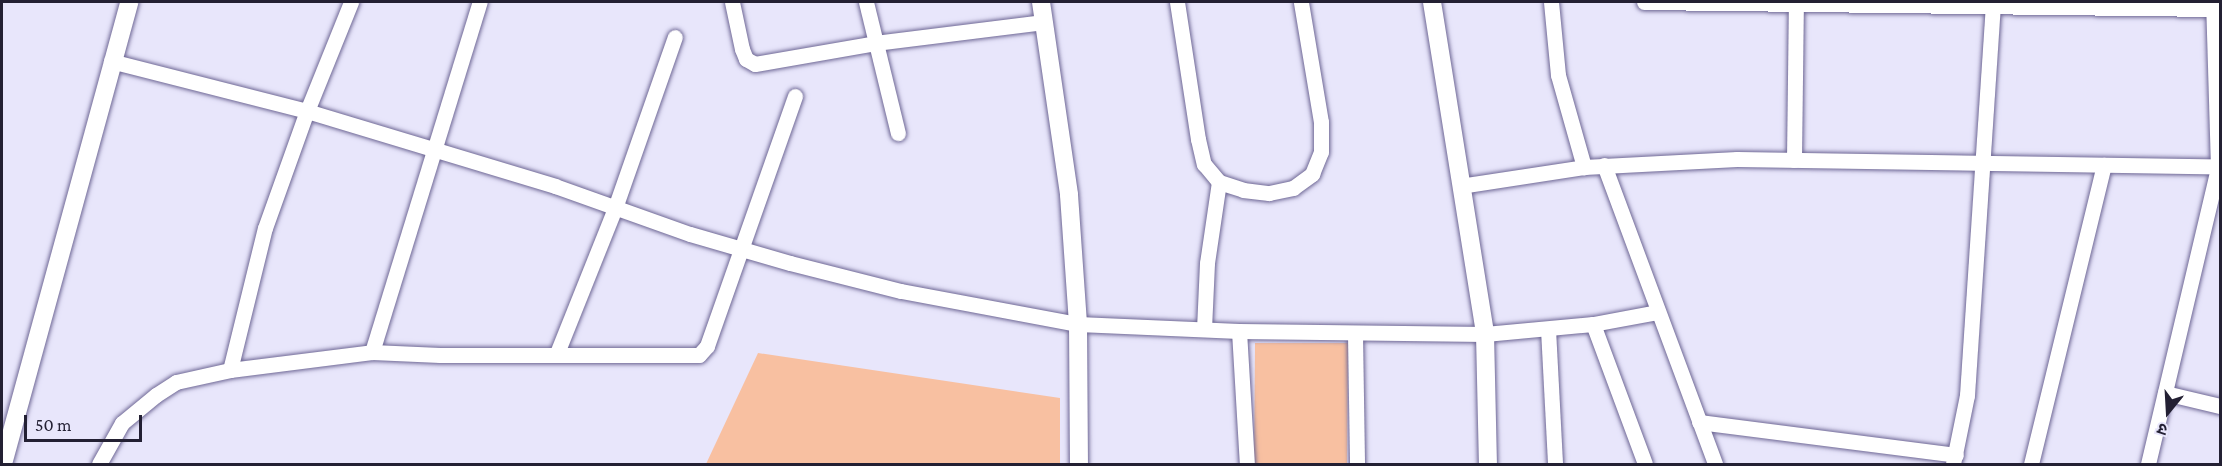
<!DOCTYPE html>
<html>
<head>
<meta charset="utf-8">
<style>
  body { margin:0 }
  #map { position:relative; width:2222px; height:466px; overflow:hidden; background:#e8e6fb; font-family:"Crimson Pro","Noto Sans Devanagari",serif }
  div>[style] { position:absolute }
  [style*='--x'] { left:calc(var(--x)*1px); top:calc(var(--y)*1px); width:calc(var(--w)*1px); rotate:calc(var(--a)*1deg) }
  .green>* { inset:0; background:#f8c0a1 }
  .roads { filter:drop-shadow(0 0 2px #6e6795) drop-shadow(0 0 2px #6e6795) }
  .minor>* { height:15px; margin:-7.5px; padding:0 7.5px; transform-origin:7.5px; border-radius:7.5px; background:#fff }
  .tertiary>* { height:18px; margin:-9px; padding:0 9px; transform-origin:9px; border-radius:9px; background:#fff }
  span { translate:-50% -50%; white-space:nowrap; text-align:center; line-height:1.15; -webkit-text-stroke:4.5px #e8e6fb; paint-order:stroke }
  .frame { position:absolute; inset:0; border:3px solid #232033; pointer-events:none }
  .north { position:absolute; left:2138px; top:382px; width:60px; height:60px; -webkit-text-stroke:4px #e8e6fb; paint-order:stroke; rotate:198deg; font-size:16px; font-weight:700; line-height:24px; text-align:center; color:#232033 }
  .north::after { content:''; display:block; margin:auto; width:21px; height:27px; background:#232033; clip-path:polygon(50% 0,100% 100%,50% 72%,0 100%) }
  .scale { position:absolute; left:24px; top:415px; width:118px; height:27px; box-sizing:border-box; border:3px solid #232033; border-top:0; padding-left:8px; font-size:18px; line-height:21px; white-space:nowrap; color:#232033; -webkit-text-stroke:4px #e8e6fb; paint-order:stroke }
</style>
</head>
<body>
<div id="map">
  <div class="green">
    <div style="clip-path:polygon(1255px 343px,1348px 343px,1347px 464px,1254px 464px)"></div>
    <div style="clip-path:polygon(758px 353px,1060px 398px,1060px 464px,706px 464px)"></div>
  </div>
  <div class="roads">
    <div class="minor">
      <div style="--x:732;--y:2;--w:48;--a:78"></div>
      <div style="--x:742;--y:49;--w:11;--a:68"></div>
      <div style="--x:746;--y:59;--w:10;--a:29"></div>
      <div style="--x:755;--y:64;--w:122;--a:-9.9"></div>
      <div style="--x:875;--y:43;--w:170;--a:-7.1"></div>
      <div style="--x:866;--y:2;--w:135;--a:76.3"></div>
      <div style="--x:1177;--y:2;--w:139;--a:81.3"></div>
      <div style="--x:1198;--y:139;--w:26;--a:77"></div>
      <div style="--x:1204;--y:164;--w:23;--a:50"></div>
      <div style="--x:1219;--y:182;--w:25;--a:18"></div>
      <div style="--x:1243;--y:190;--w:26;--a:7"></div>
      <div style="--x:1269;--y:193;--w:25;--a:-12"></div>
      <div style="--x:1293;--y:188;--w:24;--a:-36"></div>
      <div style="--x:1312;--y:174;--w:24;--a:-68"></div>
      <div style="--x:1321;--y:152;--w:30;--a:-90"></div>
      <div style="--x:1321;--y:122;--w:122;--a:-99.5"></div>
      <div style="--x:1551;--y:2;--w:73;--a:84.5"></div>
      <div style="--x:1558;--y:75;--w:96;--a:74.2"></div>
      <div style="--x:1644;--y:2;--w:576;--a:0.7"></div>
      <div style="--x:111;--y:61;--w:202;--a:14.3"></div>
      <div style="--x:307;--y:111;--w:259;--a:16.8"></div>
      <div style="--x:555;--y:186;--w:143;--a:19.6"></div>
      <div style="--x:690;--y:234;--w:104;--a:16.2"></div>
      <div style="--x:790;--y:263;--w:114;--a:14.2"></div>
      <div style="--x:901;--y:291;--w:180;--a:10.6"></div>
      <div style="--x:1078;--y:324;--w:161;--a:2.5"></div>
      <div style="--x:1239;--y:331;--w:246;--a:0.7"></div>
      <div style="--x:1485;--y:334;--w:108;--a:-5.3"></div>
      <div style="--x:1593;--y:324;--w:65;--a:-10.6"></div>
      <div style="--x:1794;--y:160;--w:158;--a:-89.3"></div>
      <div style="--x:1604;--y:165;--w:319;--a:69.6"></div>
      <div style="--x:1460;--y:186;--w:125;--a:-8.7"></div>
      <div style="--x:1584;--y:167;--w:153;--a:-3"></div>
      <div style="--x:1737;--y:159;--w:483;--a:0.9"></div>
      <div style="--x:1593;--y:324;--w:149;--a:69.6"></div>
      <div style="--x:1204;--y:329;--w:66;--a:-87.4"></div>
      <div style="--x:1207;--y:263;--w:82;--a:-81.6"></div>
      <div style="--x:1548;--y:329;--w:135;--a:87"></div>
      <div style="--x:1239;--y:331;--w:133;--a:86.6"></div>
      <div style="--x:1355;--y:334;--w:130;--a:89.1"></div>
      <div style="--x:372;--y:352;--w:366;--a:-72.9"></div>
      <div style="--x:557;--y:353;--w:156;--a:-68.2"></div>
      <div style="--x:615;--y:208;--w:181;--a:-70.7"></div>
      <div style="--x:230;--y:370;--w:146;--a:-76.2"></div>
      <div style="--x:265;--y:228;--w:124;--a:-70.3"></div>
      <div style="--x:307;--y:111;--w:118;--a:-68"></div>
      <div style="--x:2165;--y:393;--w:57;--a:13.3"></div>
      <div style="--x:1699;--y:422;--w:259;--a:7.3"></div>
      <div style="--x:99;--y:464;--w:47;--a:-60.7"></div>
      <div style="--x:122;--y:423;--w:44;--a:-39.5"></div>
      <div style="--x:156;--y:395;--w:24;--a:-33"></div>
      <div style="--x:176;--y:382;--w:55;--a:-12.5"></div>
      <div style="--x:230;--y:370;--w:143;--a:-7.2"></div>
      <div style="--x:372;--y:352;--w:68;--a:2.5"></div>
      <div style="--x:440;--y:355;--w:259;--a:0"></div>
      <div style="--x:699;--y:355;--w:12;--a:-48"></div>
      <div style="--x:707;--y:346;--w:265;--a:-70.6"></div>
      <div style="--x:1953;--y:464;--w:70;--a:-78.5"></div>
      <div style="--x:1967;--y:395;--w:394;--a:-86.2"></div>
      <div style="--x:2031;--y:464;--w:308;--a:-76.3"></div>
      <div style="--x:2148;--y:464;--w:305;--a:-76.7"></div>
      <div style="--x:2218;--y:167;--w:165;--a:-91.7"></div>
    </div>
    <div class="tertiary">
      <div style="--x:1041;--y:2;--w:195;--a:81.7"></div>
      <div style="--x:1069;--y:195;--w:129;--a:86"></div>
      <div style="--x:1078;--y:324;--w:140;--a:89.6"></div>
      <div style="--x:1432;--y:2;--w:336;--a:80.9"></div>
      <div style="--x:1485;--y:334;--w:130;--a:88.7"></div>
      <div style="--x:3;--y:464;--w:479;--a:-74.7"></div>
    </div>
  </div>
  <div class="frame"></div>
  <div class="north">उ</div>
  <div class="scale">50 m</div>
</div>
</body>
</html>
